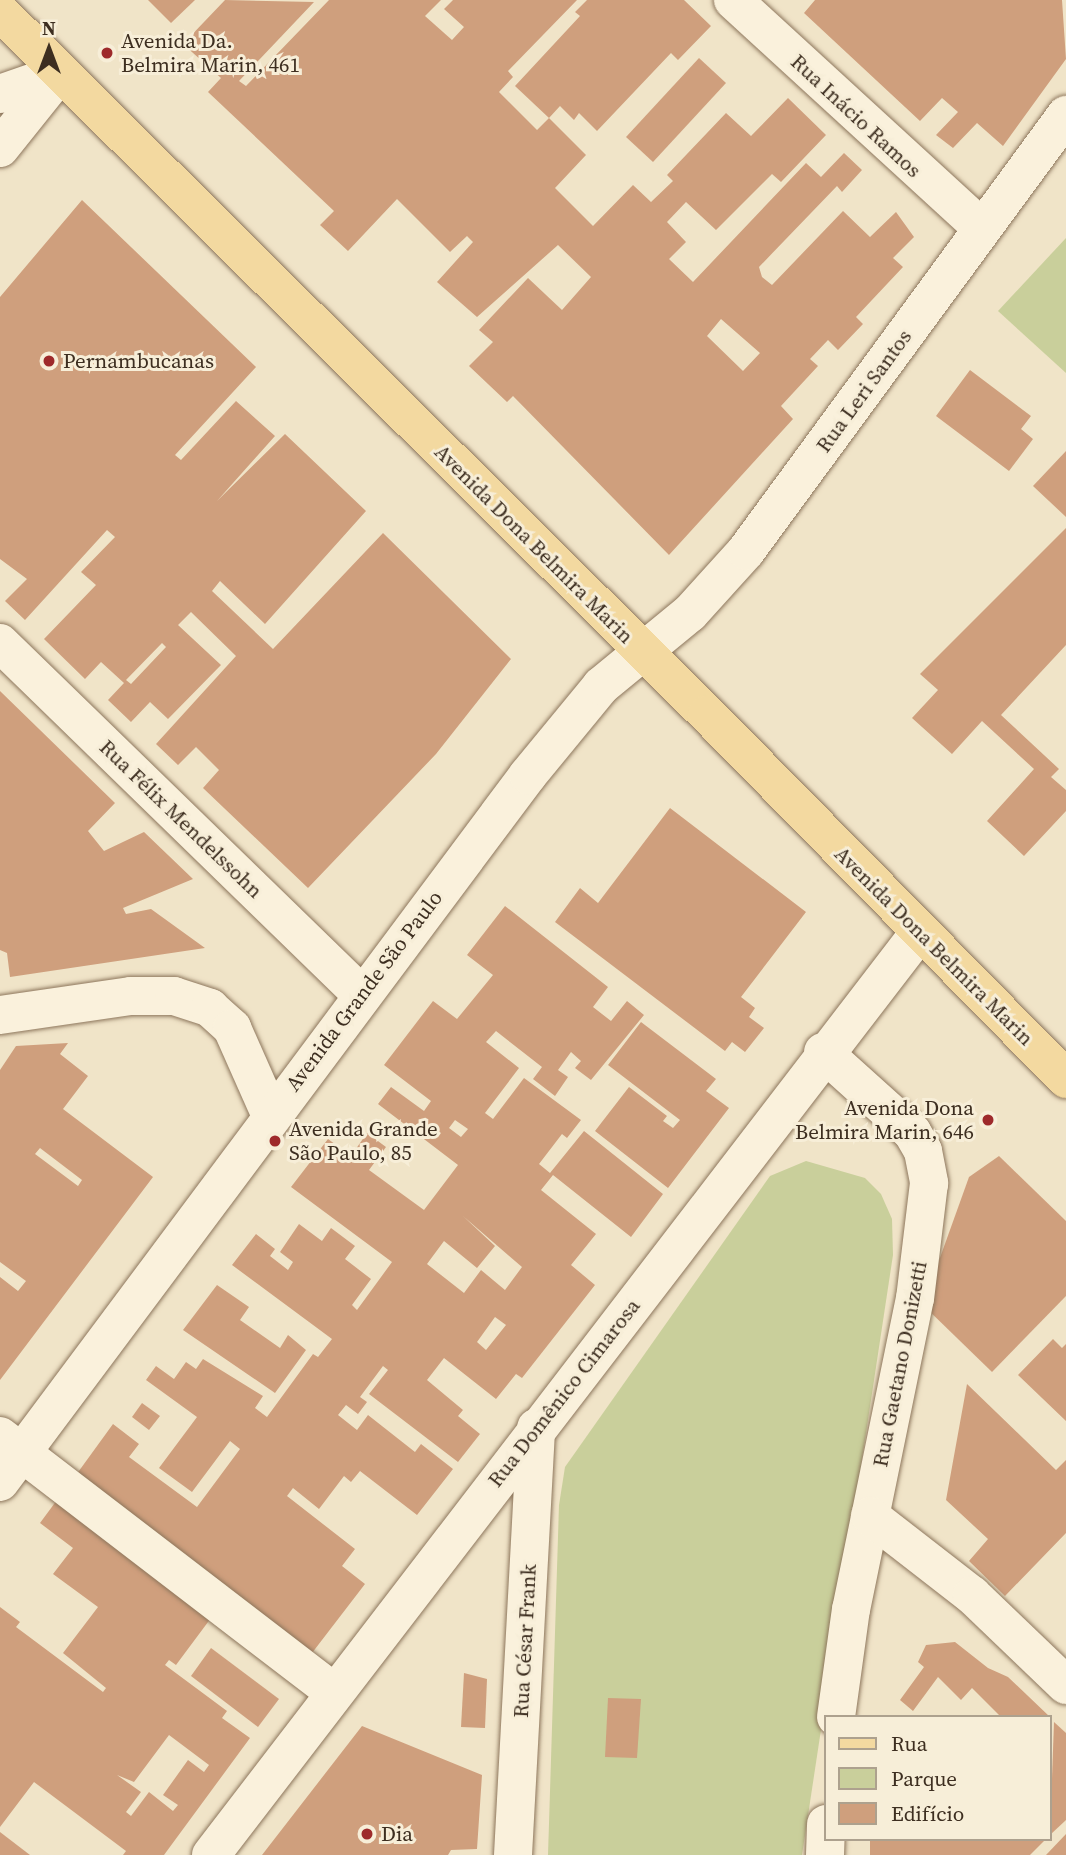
<!DOCTYPE html>
<html>
<head>
<meta charset="utf-8">
<style>
  body { margin:0 }
  #map { position:relative; width:1066px; height:1855px; overflow:hidden; background:#f0e4c8; font-family:"Source Serif 4",serif }
  div>[style] { position:absolute }
  [style*='--x'] { left:calc(var(--x)*1px); top:calc(var(--y)*1px); width:calc(var(--w)*1px); rotate:calc(var(--a)*1deg) }
  .green>* { inset:0; background:#c9cf9b }
  .building>* { inset:0; background:#cf9f7d }
  .roads { filter:drop-shadow(0 0 2px #8d765c) drop-shadow(0 0 2px #8d765c) }
  .minor>* { height:38px; margin:-19px; padding:0 19px; transform-origin:19px; border-radius:19px; background:#faf1dc }
  .major>* { height:38px; margin:-19px; padding:0 19px; transform-origin:19px; border-radius:19px; background:#f3d9a0 }
  .dots>* { width:19px; height:19px; translate:-50% -50%; box-sizing:border-box; border:4px solid #f7eed8; border-radius:50% }
  span { translate:-50% -50%; white-space:nowrap; text-align:center; line-height:1.15; -webkit-text-stroke:6px #f7eed8; paint-order:stroke }
  .poi-label { font-size:21px; color:#3d2e20 }
  .left { translate:0 -50%; text-align:left }
  .right { translate:-100% -50%; text-align:right }
  .street-label { font-size:21px; color:#3d2e20 }
  .legend { position:absolute; left:824px; top:1715px; width:228px; height:126px; box-sizing:border-box; background:#f7eed8; border:2px solid #ada18e; margin:0; padding:9px 12px; list-style:none; font-size:21px; color:#3d2e20 }
  .legend li { display:flex; align-items:center; gap:14px; height:35px }
  .legend b { width:35px; border:2px solid #ada18e }
  .north { position:absolute; left:14px; top:14px; width:70px; height:70px; -webkit-text-stroke:5px #f7eed8; paint-order:stroke; rotate:0deg; font-size:19px; font-weight:700; line-height:28px; text-align:center; color:#3d2e20 }
  .north::after { content:''; display:block; margin:auto; width:24px; height:32px; background:#3d2e20; clip-path:polygon(50% 0,100% 100%,50% 72%,0 100%) }
</style>
</head>
<body>
<div id="map">
  <div class="green">
    <div style="clip-path:polygon(1066px 238px,1066px 373px,998px 311px)"></div>
    <div style="clip-path:polygon(806px 1161px,865px 1178px,881px 1194px,892px 1219px,893px 1255px,802px 1855px,548px 1855px,559px 1505px,565px 1467px,770px 1176px)"></div>
  </div>
  <div class="building">
    <div style="clip-path:polygon(148px 0,195px 0,171px 23px)"></div>
    <div style="clip-path:polygon(evenodd,225px 0,314px 2px,239px 81px,246px 86px,329px 0,441px 0,425px 16px,452px 40px,464px 27px,444px 9px,453px 0,577px 0,508px 71px,513px 77px,499px 92px,537px 130px,549px 118px,515px 86px,580px 16px,575px 12px,587px 0,684px 0,711px 26px,678px 60px,671px 53px,597px 131px,579px 113px,574px 120px,560px 106px,549px 118px,586px 155px,555px 188px,593px 226px,633px 185px,651px 202px,673px 181px,667px 175px,726px 113px,751px 136px,788px 98px,826px 135px,781px 182px,772px 174px,716px 230px,686px 202px,667px 222px,686px 242px,669px 259px,693px 282px,806px 163px,821px 177px,844px 153px,862px 170px,842px 192px,837px 186px,759px 267px,762px 277px,772px 285px,843px 211px,870px 237px,896px 212px,914px 237px,893px 258px,903px 267px,856px 317px,863px 324px,838px 350px,828px 340px,810px 359px,818px 366px,781px 406px,793px 419px,669px 555px,513px 396px,507px 402px,469px 366px,493px 342px,479px 330px,528px 278px,562px 310px,591px 277px,558px 245px,477px 317px,437px 282px,473px 242px,467px 236px,450px 252px,397px 199px,348px 251px,320px 225px,334px 211px,208px 92px,221px 78px,183px 44px,225px 0,721px 319px,760px 353px,743px 371px,707px 336px,721px 319px)"></div>
    <div style="clip-path:polygon(815px 0,1062px 0,1066px 59px,1003px 146px,977px 123px,953px 148px,936px 135px,958px 112px,942px 98px,920px 121px,804px 13px)"></div>
    <div style="clip-path:polygon(699px 58px,726px 83px,653px 162px,626px 137px)"></div>
    <div style="clip-path:polygon(evenodd,82px 200px,256px 367px,175px 455px,181px 460px,236px 401px,275px 436px,217px 501px,285px 434px,366px 511px,265px 624px,220px 581px,212px 591px,273px 649px,383px 533px,511px 659px,436px 754px,308px 888px,203px 788px,219px 770px,196px 747px,178px 765px,156px 744px,236px 656px,191px 612px,178px 625px,221px 665px,168px 719px,150px 702px,131px 722px,108px 700px,124px 683px,101px 662px,85px 679px,44px 639px,96px 585px,81px 572px,115px 537px,107px 530px,25px 620px,5px 601px,27px 579px,0 559px,0 297px,82px 200px,162px 643px,166px 647px,131px 684px,126px 680px,162px 643px)"></div>
    <div style="clip-path:polygon(970px 370px,1031px 416px,1021px 429px,1033px 439px,1009px 471px,936px 416px)"></div>
    <div style="clip-path:polygon(1066px 451px,1066px 517px,1033px 486px)"></div>
    <div style="clip-path:polygon(1066px 528px,1066px 645px,1001px 715px,1059px 769px,1051px 777px,1066px 790px,1066px 811px,1024px 856px,987px 821px,1034px 769px,982px 721px,952px 754px,912px 718px,938px 690px,920px 674px)"></div>
    <div style="clip-path:polygon(0 691px,115px 803px,88px 831px,104px 851px,144px 832px,193px 879px,123px 908px,126px 914px,151px 909px,205px 948px,10px 977px,7px 953px,0 950px)"></div>
    <div style="clip-path:polygon(670px 808px,806px 912px,741px 997px,755px 1008px,749px 1017px,764px 1028px,745px 1052px,732px 1042px,725px 1051px,555px 922px,580px 888px,598px 903px)"></div>
    <div style="clip-path:polygon(evenodd,505px 906px,608px 987px,593px 1007px,611px 1021px,627px 1001px,644px 1015px,591px 1080px,575px 1068px,581px 1061px,571px 1052px,558px 1070px,568px 1077px,555px 1096px,533px 1079px,542px 1067px,496px 1031px,486px 1042px,519px 1068px,485px 1113px,493px 1119px,524px 1078px,581px 1120px,567px 1138px,562px 1134px,539px 1164px,550px 1173px,584px 1131px,663px 1194px,631px 1237px,553px 1175px,541px 1190px,596px 1234px,571px 1265px,595px 1285px,522px 1378px,516px 1374px,496px 1399px,444px 1358px,427px 1380px,463px 1410px,458px 1416px,480px 1434px,458px 1462px,369px 1394px,388px 1370px,383px 1366px,360px 1397px,367px 1402px,358px 1414px,346px 1405px,338px 1415px,357px 1430px,368px 1415px,415px 1452px,421px 1444px,453px 1469px,417px 1515px,360px 1471px,351px 1482px,344px 1476px,319px 1509px,293px 1488px,287px 1496px,355px 1549px,342px 1566px,365px 1584px,312px 1653px,76px 1475px,113px 1424px,139px 1444px,129px 1457px,197px 1507px,240px 1449px,230px 1441px,192px 1492px,159px 1468px,197px 1417px,146px 1380px,156px 1366px,174px 1379px,186px 1362px,196px 1369px,203px 1359px,263px 1396px,255px 1408px,267px 1417px,313px 1354px,318px 1357px,332px 1339px,232px 1265px,256px 1234px,275px 1249px,270px 1256px,288px 1270px,293px 1262px,280px 1252px,299px 1224px,322px 1241px,331px 1228px,355px 1246px,345px 1259px,371px 1279px,352px 1305px,357px 1310px,392px 1262px,291px 1187px,328px 1139px,351px 1156px,367px 1133px,386px 1147px,369px 1170px,424px 1210px,458px 1165px,378px 1104px,391px 1087px,424px 1111px,431px 1101px,384px 1065px,433px 1001px,457px 1019px,493px 975px,467px 955px,505px 906px,455px 1120px,468px 1129px,461px 1137px,449px 1128px,455px 1120px,505px 906px,463px 1216px,522px 1267px,505px 1290px,481px 1270px,464px 1293px,427px 1264px,444px 1241px,477px 1268px,495px 1246px,463px 1216px,505px 906px,495px 1317px,506px 1325px,486px 1350px,477px 1342px,495px 1317px)"></div>
    <div style="clip-path:polygon(641px 1022px,716px 1079px,706px 1091px,729px 1108px,668px 1188px,595px 1131px,629px 1087px,667px 1116px,663px 1121px,673px 1128px,680px 1120px,608px 1065px)"></div>
    <div style="clip-path:polygon(evenodd,68px 1043px,60px 1054px,88px 1076px,63px 1109px,153px 1177px,0 1380px,0 1277px,18px 1291px,26px 1281px,0 1262px,0 1070px,16px 1046px,68px 1043px,40px 1148px,82px 1180px,78px 1186px,35px 1154px,40px 1148px)"></div>
    <div style="clip-path:polygon(999px 1156px,1066px 1221px,1066px 1296px,992px 1372px,923px 1305px,969px 1177px)"></div>
    <div style="clip-path:polygon(217px 1285px,249px 1307px,240px 1320px,280px 1348px,288px 1335px,306px 1350px,275px 1393px,183px 1330px)"></div>
    <div style="clip-path:polygon(1053px 1339px,1062px 1348px,1066px 1344px,1066px 1421px,1018px 1375px)"></div>
    <div style="clip-path:polygon(967px 1384px,1056px 1470px,1066px 1460px,1066px 1533px,1005px 1596px,969px 1561px,988px 1539px,946px 1500px)"></div>
    <div style="clip-path:polygon(142px 1403px,160px 1416px,149px 1430px,132px 1417px)"></div>
    <div style="clip-path:polygon(evenodd,57px 1500px,211px 1618px,176px 1665px,169px 1660px,165px 1665px,227px 1711px,222px 1718px,250px 1738px,164px 1855px,123px 1855px,126px 1851px,34px 1782px,0 1827px,0 1607px,20px 1622px,16px 1627px,103px 1692px,106px 1688px,63px 1653px,98px 1607px,53px 1574px,73px 1548px,40px 1523px,57px 1500px,169px 1735px,209px 1765px,204px 1772px,188px 1760px,163px 1795px,178px 1805px,173px 1811px,149px 1792px,131px 1816px,126px 1812px,141px 1792px,117px 1775px,134px 1782px,169px 1735px)"></div>
    <div style="clip-path:polygon(955px 1642px,988px 1668px,1008px 1677px,1050px 1717px,1001px 1717px,972px 1688px,961px 1700px,938px 1677px,913px 1711px,900px 1700px,924px 1667px,918px 1662px,926px 1645px)"></div>
    <div style="clip-path:polygon(211px 1648px,279px 1699px,258px 1727px,191px 1676px)"></div>
    <div style="clip-path:polygon(464px 1673px,487px 1679px,485px 1728px,461px 1727px)"></div>
    <div style="clip-path:polygon(608px 1698px,641px 1699px,637px 1758px,605px 1757px)"></div>
    <div style="clip-path:polygon(1054px 1722px,1066px 1733px,1066px 1820px,1050px 1835px)"></div>
    <div style="clip-path:polygon(362px 1726px,482px 1775px,477px 1849px,451px 1850px,448px 1855px,262px 1855px)"></div>
    <div style="clip-path:polygon(0 1832px,30px 1855px,0 1855px)"></div>
    <div style="clip-path:polygon(1066px 1834px,1066px 1855px,1046px 1855px)"></div>
    <div style="clip-path:polygon(870px 1839px,1046px 1839px,1030px 1855px,870px 1855px)"></div>
  </div>
  <div class="roads">
    <div class="minor">
      <div style="--x:733;--y:0;--w:338;--a:42.5"></div>
      <div style="--x:0;--y:94;--w:64;--a:-19.3"></div>
      <div style="--x:0;--y:148;--w:96;--a:-51.3"></div>
      <div style="--x:0;--y:643;--w:504;--a:44.2"></div>
      <div style="--x:0;--y:1015;--w:132;--a:-8.3"></div>
      <div style="--x:131;--y:996;--w:43;--a:0"></div>
      <div style="--x:174;--y:996;--w:38;--a:18"></div>
      <div style="--x:210;--y:1008;--w:30;--a:42"></div>
      <div style="--x:232;--y:1028;--w:96;--a:66.1"></div>
      <div style="--x:823;--y:1052;--w:120;--a:42"></div>
      <div style="--x:912;--y:1132;--w:22;--a:60"></div>
      <div style="--x:923;--y:1151;--w:33;--a:79"></div>
      <div style="--x:929;--y:1183;--w:116;--a:96.9"></div>
      <div style="--x:915;--y:1298;--w:318;--a:101.6"></div>
      <div style="--x:851;--y:1609;--w:109;--a:97.9"></div>
      <div style="--x:0;--y:1436;--w:421;--a:37.5"></div>
      <div style="--x:0;--y:1482;--w:882;--a:-53.25"></div>
      <div style="--x:528;--y:775;--w:115;--a:-50.6"></div>
      <div style="--x:601;--y:686;--w:115;--a:-39.4"></div>
      <div style="--x:690;--y:613;--w:84;--a:-47.9"></div>
      <div style="--x:746;--y:551;--w:541;--a:-53.72"></div>
      <div style="--x:870;--y:1516;--w:129;--a:37.8"></div>
      <div style="--x:972;--y:1595;--w:130;--a:43.8"></div>
      <div style="--x:211;--y:1855;--w:1162;--a:-52.48"></div>
      <div style="--x:513;--y:1855;--w:428;--a:-86.9"></div>
      <div style="--x:825;--y:1855;--w:31;--a:-88"></div>
    </div>
    <div class="major">
      <div style="--x:0;--y:12;--w:996;--a:44.8"></div>
      <div style="--x:707;--y:714;--w:512;--a:45.47"></div>
    </div>
  </div>
  <div class="dots">
    <div style="left:107px;top:53px;background:#9e2a2b"></div>
    <div style="left:49px;top:361px;background:#9e2a2b"></div>
    <div style="left:988px;top:1120px;background:#9e2a2b"></div>
    <div style="left:275px;top:1141px;background:#9e2a2b"></div>
    <div style="left:367px;top:1834px;background:#9e2a2b"></div>
  </div>
  <div class="poi-label">
    <span class="left" style="left:121px;top:53px">Avenida Da.<br>Belmira Marin, 461</span>
    <span class="left" style="left:63px;top:361px">Pernambucanas</span>
    <span class="right" style="left:974px;top:1120px">Avenida Dona<br>Belmira Marin, 646</span>
    <span class="left" style="left:289px;top:1141px">Avenida Grande<br>São Paulo, 85</span>
    <span class="left" style="left:381px;top:1834px">Dia</span>
  </div>
  <div class="street-label">
    <span style="left:856px;top:116px;rotate:43deg">Rua Inácio Ramos</span>
    <span style="left:864px;top:391px;rotate:-54deg">Rua Leri Santos</span>
    <span style="left:534px;top:544px;rotate:45deg">Avenida Dona Belmira Marin</span>
    <span style="left:181px;top:819px;rotate:44deg">Rua Félix Mendelssohn</span>
    <span style="left:934px;top:946px;rotate:45deg">Avenida Dona Belmira Marin</span>
    <span style="left:364px;top:991px;rotate:-53deg">Avenida Grande São Paulo</span>
    <span style="left:900px;top:1364px;rotate:-79deg">Rua Gaetano Donizetti</span>
    <span style="left:564px;top:1393px;rotate:-52deg">Rua Domênico Cimarosa</span>
    <span style="left:525px;top:1641px;rotate:-87deg">Rua César Frank</span>
  </div>
  <ul class="legend">
  <li><b style="height:9px;background:#f3d9a0"></b>Rua</li>
  <li><b style="height:19px;background:#c9cf9b"></b>Parque</li>
  <li><b style="height:19px;background:#cf9f7d"></b>Edifício</li>
  </ul>
  <div class="north">N</div>
</div>
</body>
</html>
